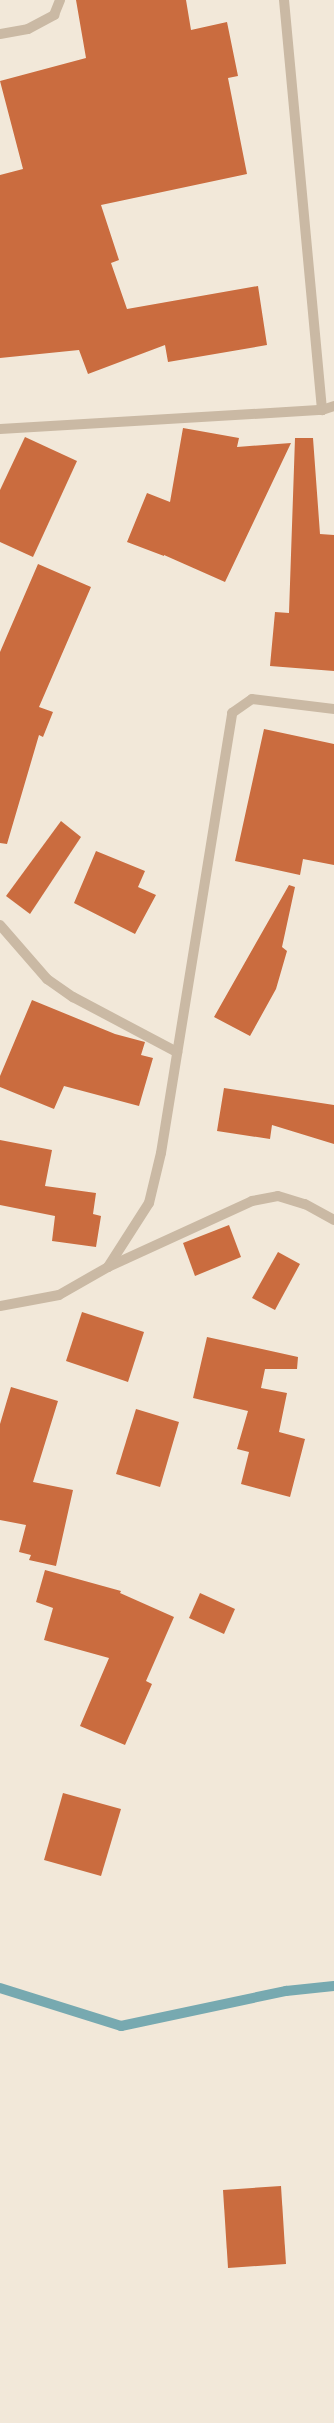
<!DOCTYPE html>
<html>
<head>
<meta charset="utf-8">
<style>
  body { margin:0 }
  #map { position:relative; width:334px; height:2423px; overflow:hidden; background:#f2e8d9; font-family:"Sofia Sans Condensed",sans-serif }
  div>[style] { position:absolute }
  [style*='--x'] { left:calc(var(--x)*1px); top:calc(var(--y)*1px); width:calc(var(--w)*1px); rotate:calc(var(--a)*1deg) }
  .stream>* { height:10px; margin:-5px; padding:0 5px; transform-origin:5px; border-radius:5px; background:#77a9b0 }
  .building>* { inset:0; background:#ca6c3f }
  .street>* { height:10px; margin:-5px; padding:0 5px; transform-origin:5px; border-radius:5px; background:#cab9a4 }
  span { translate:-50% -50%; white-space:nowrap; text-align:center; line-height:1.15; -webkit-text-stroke:3px #faf2e5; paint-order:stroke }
</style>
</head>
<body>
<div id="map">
  <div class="stream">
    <div style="--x:0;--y:1988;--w:127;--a:17.4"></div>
    <div style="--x:121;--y:2026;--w:169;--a:-12"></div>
    <div style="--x:286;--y:1991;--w:48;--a:-5.9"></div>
  </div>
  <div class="building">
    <div style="clip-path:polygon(76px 0,186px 0,191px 30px,227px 22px,238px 76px,228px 78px,247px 174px,101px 205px,119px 260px,111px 263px,127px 309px,258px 286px,267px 345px,168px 362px,165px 345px,88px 374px,79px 350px,0 358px,0 175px,23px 169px,0 81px,86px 58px)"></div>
    <div style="clip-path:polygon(183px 428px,239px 438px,237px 447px,291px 443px,225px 582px,164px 555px,164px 556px,127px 542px,147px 493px,170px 502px)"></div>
    <div style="clip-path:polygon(25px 437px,77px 461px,33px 557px,0 542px,0 490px)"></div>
    <div style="clip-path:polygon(295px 438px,313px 438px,320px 534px,334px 535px,334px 671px,270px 666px,275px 612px,289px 613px)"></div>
    <div style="clip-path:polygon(38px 564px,91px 587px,39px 707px,53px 712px,43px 737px,39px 735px,7px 844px,0 843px,0 652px)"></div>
    <div style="clip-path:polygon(264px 729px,334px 744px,334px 865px,303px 859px,300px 875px,235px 861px)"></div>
    <div style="clip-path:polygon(61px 821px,81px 837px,30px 914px,6px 896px)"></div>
    <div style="clip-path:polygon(96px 851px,145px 871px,138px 887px,156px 895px,135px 934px,74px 903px)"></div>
    <div style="clip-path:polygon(289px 885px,295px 887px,282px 947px,287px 951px,276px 989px,250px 1036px,214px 1017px)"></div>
    <div style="clip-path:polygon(32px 1000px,115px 1034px,145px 1042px,141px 1055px,153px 1058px,139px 1106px,64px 1086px,54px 1109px,0 1087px,0 1076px)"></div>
    <div style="clip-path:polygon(224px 1088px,334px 1105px,334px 1144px,272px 1125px,270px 1139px,217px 1131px)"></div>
    <div style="clip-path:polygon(0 1140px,52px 1150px,45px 1186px,96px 1193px,93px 1214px,101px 1216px,96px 1247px,52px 1241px,55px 1216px,0 1205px)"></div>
    <div style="clip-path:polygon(229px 1225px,241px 1257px,195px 1276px,183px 1243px)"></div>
    <div style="clip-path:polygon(278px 1252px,300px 1264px,275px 1310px,252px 1298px)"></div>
    <div style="clip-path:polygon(82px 1312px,144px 1332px,128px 1382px,66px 1361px)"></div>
    <div style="clip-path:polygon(207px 1337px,298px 1357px,297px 1369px,265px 1369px,261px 1388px,287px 1393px,279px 1432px,305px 1439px,290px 1497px,241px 1484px,249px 1452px,237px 1449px,248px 1411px,193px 1398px)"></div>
    <div style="clip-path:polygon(11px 1387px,58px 1401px,33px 1482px,73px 1490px,56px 1566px,29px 1560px,31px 1555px,19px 1552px,26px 1525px,0 1520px,0 1424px)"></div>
    <div style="clip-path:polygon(136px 1409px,179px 1422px,160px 1487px,116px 1474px)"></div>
    <div style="clip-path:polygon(45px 1570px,121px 1591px,120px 1593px,174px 1617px,146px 1681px,152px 1684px,125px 1745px,80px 1726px,109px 1658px,44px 1640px,53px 1608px,36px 1602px)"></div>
    <div style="clip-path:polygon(200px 1593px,235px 1609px,224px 1634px,189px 1618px)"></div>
    <div style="clip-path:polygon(63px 1793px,121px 1809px,101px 1876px,44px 1860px)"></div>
    <div style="clip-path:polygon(281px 2186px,286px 2264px,228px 2268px,223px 2190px)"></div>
  </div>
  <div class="street">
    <div style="--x:284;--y:0;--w:412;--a:84.7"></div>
    <div style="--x:0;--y:34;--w:28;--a:-10"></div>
    <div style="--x:28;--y:29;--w:30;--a:-28"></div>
    <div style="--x:54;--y:15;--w:16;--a:-68"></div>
    <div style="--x:0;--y:429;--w:323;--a:-3.4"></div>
    <div style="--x:322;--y:410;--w:13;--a:-18"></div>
    <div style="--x:0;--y:925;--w:72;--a:49"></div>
    <div style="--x:47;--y:979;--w:32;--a:35"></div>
    <div style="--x:73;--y:997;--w:118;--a:27.9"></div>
    <div style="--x:108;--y:1267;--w:76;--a:-57.4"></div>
    <div style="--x:149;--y:1203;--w:51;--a:-76.5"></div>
    <div style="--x:161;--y:1153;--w:446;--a:-80.8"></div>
    <div style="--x:232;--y:713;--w:24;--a:-35"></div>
    <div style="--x:252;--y:699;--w:83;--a:7"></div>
    <div style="--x:0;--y:1306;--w:60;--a:-10.6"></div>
    <div style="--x:59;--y:1295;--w:56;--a:-29.7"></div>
    <div style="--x:108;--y:1267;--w:158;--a:-24.6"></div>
    <div style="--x:252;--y:1201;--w:26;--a:-11"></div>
    <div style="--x:278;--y:1196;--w:28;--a:17"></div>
    <div style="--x:305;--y:1204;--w:33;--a:29"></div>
  </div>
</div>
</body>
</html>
